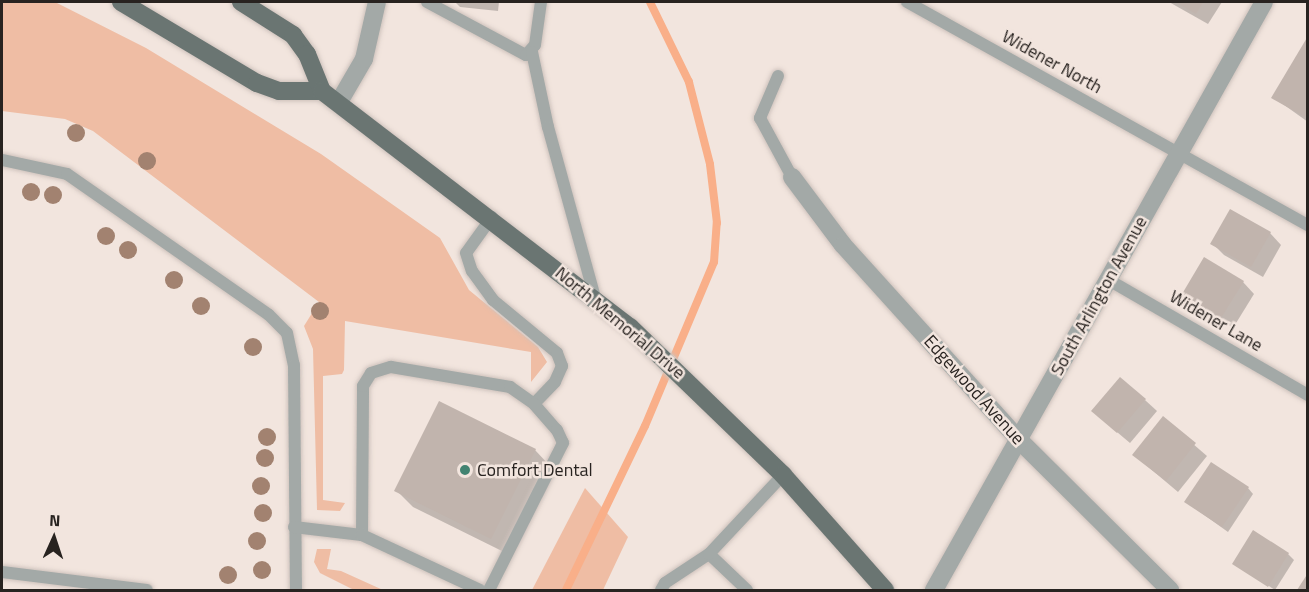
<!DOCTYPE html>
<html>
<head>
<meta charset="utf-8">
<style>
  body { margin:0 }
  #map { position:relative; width:1309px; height:592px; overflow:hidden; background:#f2e5de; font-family:"Titillium Web",sans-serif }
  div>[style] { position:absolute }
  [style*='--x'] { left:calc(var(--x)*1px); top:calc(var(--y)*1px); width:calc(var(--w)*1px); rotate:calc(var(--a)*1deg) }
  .green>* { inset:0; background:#efbda4 }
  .shadow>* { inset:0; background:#0003 }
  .stream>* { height:8px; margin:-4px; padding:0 4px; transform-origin:4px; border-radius:4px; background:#f9af89 }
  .building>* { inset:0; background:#c1b4ad }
  .roads { filter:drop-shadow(0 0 2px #cec2bc) drop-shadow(0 0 2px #cec2bc) }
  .lane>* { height:12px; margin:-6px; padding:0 6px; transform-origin:6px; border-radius:6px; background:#a3a9a7 }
  .street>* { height:18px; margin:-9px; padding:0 9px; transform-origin:9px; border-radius:9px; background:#a3a9a7 }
  .primary>* { height:18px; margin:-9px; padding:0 9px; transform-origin:9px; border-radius:9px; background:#6a7572 }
  .trees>* { width:18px; height:18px; margin:-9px; border-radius:50%; background:#a28270 }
  .dots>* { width:16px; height:16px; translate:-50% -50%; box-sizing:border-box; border:3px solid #f2e5de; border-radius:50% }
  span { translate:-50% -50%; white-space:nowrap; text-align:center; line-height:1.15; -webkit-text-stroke:5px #f2e5de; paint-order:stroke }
  .street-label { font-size:18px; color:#282320 }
  .poi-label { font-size:18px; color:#282320 }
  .left { translate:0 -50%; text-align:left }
  .frame { position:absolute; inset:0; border:3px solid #282320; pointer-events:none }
  .north { position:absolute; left:24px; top:508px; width:60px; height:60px; -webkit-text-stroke:4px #f2e5de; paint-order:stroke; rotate:3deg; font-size:16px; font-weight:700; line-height:24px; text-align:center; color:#282320 }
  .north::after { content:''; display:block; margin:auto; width:21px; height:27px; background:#282320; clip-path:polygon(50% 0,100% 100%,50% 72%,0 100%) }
</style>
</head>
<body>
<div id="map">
  <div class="green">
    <div style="clip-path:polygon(2px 2px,55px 2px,146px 48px,321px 154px,440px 238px,469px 290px,538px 347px,547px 362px,531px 382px,531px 352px,345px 321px,344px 370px,342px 374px,323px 376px,323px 500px,345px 503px,340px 511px,317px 510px,313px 349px,304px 326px,319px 302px,93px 131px,65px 119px,2px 111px)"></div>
    <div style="clip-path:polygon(585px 488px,628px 537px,603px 590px,532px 590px)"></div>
    <div style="clip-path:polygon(317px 549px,331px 549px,327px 569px,341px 571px,383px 590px,354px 590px,320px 573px,314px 562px)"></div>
  </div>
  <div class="shadow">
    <div style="clip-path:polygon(455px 2px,499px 2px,498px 11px,460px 7px)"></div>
    <div style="clip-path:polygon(1169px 2px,1222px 2px,1208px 24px)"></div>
    <div style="clip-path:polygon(1308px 39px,1308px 122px,1273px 97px)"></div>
    <div style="clip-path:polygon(1270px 233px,1281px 245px,1263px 277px,1224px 255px,1212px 243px)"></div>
    <div style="clip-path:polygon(1243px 282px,1254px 294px,1233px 328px,1184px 294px)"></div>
    <div style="clip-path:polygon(1145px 400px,1157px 411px,1130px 443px,1105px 422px)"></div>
    <div style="clip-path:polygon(1163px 418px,1207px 456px,1178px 492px,1134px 455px)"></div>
    <div style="clip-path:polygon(535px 450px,551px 467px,508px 554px,413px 507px,396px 490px)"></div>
    <div style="clip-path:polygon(1248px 488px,1253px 494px,1228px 532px,1186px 502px)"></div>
    <div style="clip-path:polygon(1288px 554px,1294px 560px,1275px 590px,1234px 564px)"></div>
  </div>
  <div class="stream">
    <div style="--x:566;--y:590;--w:182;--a:-64.3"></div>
    <div style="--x:645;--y:426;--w:178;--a:-67.2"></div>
    <div style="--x:714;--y:262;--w:39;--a:-86"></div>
    <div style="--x:717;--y:223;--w:59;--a:-96.8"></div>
    <div style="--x:710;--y:164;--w:85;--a:-104.4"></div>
    <div style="--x:689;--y:82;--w:89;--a:-116"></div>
  </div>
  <div class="building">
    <div style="clip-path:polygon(1175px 2px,1203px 2px,1196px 14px)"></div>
    <div style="clip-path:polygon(1308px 36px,1308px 113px,1305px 117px,1271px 98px)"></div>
    <div style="clip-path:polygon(1230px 209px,1271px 232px,1251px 267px,1210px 244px)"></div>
    <div style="clip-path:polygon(1204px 257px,1244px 281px,1221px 318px,1182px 294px)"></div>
    <div style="clip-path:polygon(1120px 377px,1146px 399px,1117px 433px,1091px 411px)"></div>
    <div style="clip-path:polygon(439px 401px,536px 449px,491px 539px,394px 491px)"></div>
    <div style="clip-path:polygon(1163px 416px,1196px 443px,1166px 481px,1132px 455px)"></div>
    <div style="clip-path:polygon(1211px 462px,1249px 487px,1222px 527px,1184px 502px)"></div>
    <div style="clip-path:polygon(1253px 530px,1289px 553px,1268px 587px,1232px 564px)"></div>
    <div style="clip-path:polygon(1308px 573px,1308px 590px,1297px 590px)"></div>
  </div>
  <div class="roads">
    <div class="lane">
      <div style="--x:427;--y:2;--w:112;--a:28.2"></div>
      <div style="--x:526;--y:55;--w:13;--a:-48"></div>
      <div style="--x:535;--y:45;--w:43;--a:-82.1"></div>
      <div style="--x:907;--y:2;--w:459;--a:29.1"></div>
      <div style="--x:532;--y:52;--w:77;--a:78"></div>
      <div style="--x:548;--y:127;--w:180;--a:74.6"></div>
      <div style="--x:778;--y:76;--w:46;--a:113.2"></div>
      <div style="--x:760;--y:118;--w:67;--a:61.5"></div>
      <div style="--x:2;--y:160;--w:66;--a:12.2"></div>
      <div style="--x:67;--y:174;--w:246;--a:34.9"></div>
      <div style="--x:269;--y:315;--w:25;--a:45"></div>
      <div style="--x:287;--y:333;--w:33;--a:78"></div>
      <div style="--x:294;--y:365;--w:225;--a:89.5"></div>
      <div style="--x:492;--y:217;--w:44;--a:125.8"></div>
      <div style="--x:466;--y:253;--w:19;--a:72"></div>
      <div style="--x:472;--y:271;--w:36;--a:54"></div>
      <div style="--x:493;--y:300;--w:83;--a:39.6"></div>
      <div style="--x:557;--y:353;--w:14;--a:69"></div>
      <div style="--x:562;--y:366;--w:17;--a:114"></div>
      <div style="--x:555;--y:382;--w:30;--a:134"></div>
      <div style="--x:1107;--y:279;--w:232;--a:30"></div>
      <div style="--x:294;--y:527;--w:68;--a:6.7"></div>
      <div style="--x:362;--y:535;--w:149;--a:-89.6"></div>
      <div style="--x:363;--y:386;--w:15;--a:-58"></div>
      <div style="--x:371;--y:373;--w:21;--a:-17"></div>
      <div style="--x:391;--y:367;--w:121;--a:9.5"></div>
      <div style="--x:510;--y:387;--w:29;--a:35"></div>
      <div style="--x:534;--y:404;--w:35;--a:49"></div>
      <div style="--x:557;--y:430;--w:14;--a:65"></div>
      <div style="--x:563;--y:443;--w:165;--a:116.7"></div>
      <div style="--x:362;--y:535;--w:130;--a:25"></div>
      <div style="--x:2;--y:572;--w:146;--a:7.1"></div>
      <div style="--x:661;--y:590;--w:8;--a:-60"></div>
      <div style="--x:665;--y:583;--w:53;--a:-33.4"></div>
      <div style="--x:747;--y:590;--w:52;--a:-136.5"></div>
      <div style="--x:709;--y:554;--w:108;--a:-46.9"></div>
    </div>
    <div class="street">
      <div style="--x:339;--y:102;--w:50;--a:-59.8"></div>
      <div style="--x:364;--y:59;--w:58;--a:-77.2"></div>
      <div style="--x:792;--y:177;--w:85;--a:53.1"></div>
      <div style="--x:843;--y:245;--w:263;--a:47.9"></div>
      <div style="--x:1019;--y:440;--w:213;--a:44.8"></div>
      <div style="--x:934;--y:590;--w:674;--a:-60.7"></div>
    </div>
    <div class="primary">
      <div style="--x:121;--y:2;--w:158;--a:30.8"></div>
      <div style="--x:257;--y:83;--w:23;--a:20"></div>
      <div style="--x:279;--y:91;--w:43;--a:0"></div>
      <div style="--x:241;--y:2;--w:62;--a:32.4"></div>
      <div style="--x:293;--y:35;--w:24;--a:54"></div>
      <div style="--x:307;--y:54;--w:40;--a:68"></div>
      <div style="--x:322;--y:91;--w:388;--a:37.5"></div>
      <div style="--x:630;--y:327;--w:213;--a:44"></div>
      <div style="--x:783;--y:475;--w:154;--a:48.4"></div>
    </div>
  </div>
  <div class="trees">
    <div style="left:76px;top:133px"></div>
    <div style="left:147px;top:161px"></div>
    <div style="left:31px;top:192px"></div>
    <div style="left:53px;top:195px"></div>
    <div style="left:106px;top:236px"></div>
    <div style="left:128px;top:250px"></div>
    <div style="left:174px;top:280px"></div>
    <div style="left:201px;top:306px"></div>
    <div style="left:320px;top:311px"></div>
    <div style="left:253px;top:347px"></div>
    <div style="left:267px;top:437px"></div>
    <div style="left:265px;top:458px"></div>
    <div style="left:261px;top:486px"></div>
    <div style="left:263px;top:513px"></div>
    <div style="left:257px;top:541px"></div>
    <div style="left:262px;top:570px"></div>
    <div style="left:228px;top:575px"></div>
  </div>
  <div class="dots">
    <div style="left:465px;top:470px;background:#428371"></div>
  </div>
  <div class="street-label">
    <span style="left:1052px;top:62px;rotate:29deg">Widener North</span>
    <span style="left:1099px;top:296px;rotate:-61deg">South Arlington Avenue</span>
    <span style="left:1216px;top:321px;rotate:30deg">Widener Lane</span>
    <span style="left:620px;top:323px;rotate:40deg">North Memorial Drive</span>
    <span style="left:974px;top:390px;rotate:48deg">Edgewood Avenue</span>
  </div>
  <div class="poi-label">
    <span class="left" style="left:477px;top:470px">Comfort Dental</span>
  </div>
  <div class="frame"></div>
  <div class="north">N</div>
</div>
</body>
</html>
